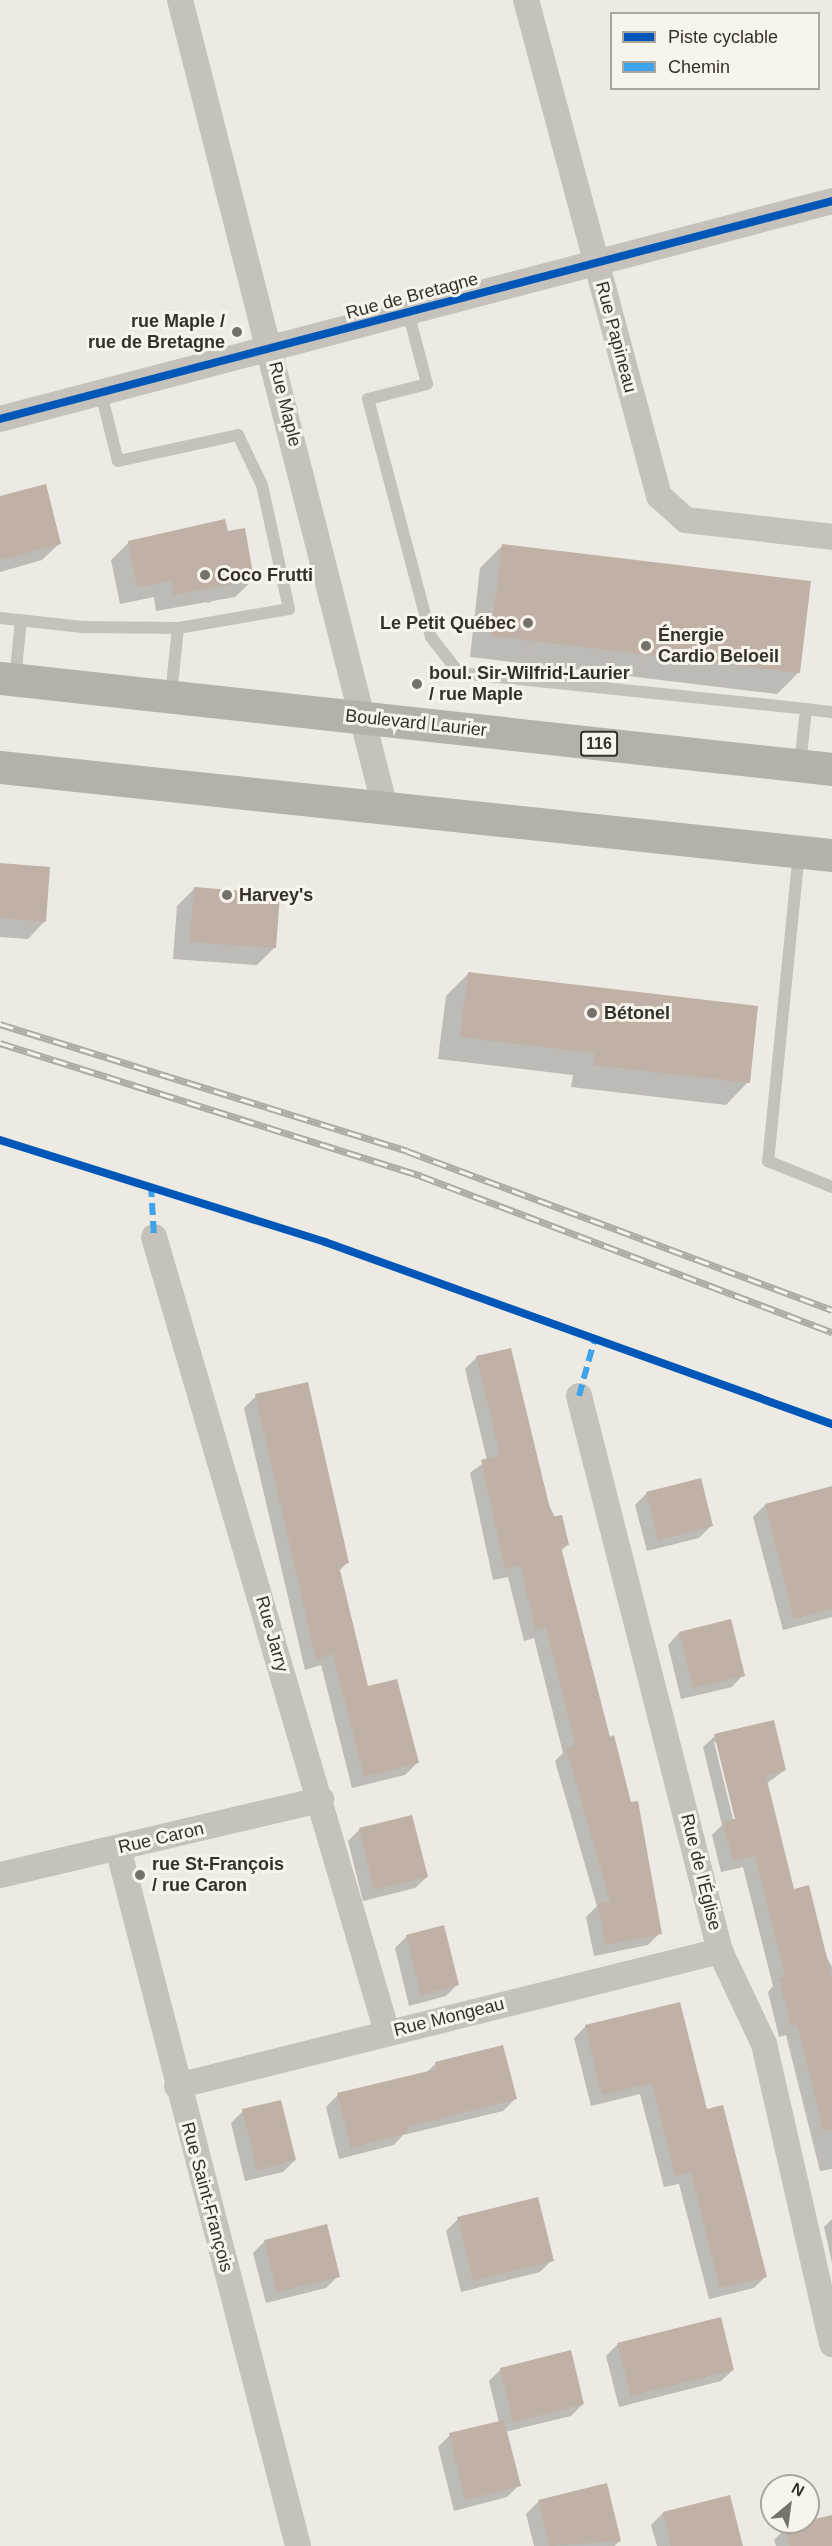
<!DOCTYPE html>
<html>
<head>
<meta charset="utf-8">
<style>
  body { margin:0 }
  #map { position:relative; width:832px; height:2546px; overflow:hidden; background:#edeae3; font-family:Arial,sans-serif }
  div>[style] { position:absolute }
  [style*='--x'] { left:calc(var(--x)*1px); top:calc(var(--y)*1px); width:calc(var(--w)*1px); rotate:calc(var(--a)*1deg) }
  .shadow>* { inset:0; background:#0003 }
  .building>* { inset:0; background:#bfb1a6 }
  .path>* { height:4px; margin-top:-2px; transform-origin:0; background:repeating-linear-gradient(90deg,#bfbab4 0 3px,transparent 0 6px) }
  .lane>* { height:12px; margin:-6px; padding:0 6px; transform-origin:6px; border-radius:6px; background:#c6c2bb }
  .street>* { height:26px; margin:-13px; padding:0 13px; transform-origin:13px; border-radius:13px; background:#c6c2bb }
  .primary>* { height:33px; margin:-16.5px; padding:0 16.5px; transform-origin:16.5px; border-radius:16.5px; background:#b5b0aa }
  .rail>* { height:7px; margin-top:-3.5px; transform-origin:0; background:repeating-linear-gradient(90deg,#f8f4eb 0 14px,#aeaaa5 0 28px); box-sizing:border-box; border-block:2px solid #aeaaa5 }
  .quiet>* { height:6px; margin-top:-3px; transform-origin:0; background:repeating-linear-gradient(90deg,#3fa3eb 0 12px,transparent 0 18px) }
  .cycleway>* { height:8px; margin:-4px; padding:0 4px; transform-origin:4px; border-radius:4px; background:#0057b8 }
  .dots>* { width:16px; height:16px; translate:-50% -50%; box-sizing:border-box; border:3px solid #f8f4eb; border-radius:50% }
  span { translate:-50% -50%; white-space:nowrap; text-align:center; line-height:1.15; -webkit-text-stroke:6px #f8f4eb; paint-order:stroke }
  .shield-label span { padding:2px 4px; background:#f8f4eb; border:2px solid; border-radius:4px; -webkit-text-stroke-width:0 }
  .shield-label { font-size:16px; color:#36302a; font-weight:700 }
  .street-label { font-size:18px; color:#36302a }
  .poi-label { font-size:18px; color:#36302a; font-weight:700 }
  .right { translate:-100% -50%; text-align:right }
  .left { translate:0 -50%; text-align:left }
  .legend { position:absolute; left:610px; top:12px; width:210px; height:78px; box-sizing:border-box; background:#f8f4eb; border:2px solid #aaa69e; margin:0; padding:8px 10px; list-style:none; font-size:18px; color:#36302a }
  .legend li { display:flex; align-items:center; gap:12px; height:30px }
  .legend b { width:30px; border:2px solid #aaa69e }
  .north { position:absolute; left:760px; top:2474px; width:60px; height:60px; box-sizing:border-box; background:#f8f4eb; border:2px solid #aaa69e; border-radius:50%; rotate:29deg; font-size:16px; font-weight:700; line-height:24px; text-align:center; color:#36302a }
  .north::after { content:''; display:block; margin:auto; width:21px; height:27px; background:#76716b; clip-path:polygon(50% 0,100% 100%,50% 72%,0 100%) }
</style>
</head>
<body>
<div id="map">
  <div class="shadow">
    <div style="clip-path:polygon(0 498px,60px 543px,42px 560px,0 572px)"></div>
    <div style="clip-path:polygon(226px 533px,253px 580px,235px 597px,156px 611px,154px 597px,120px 604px,111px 560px,129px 542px)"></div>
    <div style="clip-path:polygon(502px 546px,799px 672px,777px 694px,470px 657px,480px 568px)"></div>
    <div style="clip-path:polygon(0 864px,45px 921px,28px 939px,0 937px)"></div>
    <div style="clip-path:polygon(195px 888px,274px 948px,257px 965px,173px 959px,177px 906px)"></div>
    <div style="clip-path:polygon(468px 974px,748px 1082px,726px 1105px,571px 1087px,573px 1075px,438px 1059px,446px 996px)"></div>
    <div style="clip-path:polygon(477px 1357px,568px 1544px,560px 1552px,660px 1933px,648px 1945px,594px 1956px,586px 1917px,597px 1906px,555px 1761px,563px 1753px,534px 1638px,524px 1641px,508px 1577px,493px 1580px,470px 1473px,487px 1460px,465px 1369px)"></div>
    <div style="clip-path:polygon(256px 1396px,348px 1562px,339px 1571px,367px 1688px,417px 1763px,405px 1775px,352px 1788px,321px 1665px,305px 1670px,244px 1408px)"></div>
    <div style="clip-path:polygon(832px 1488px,832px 1617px,783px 1630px,753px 1517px,765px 1505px)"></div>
    <div style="clip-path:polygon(647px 1493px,711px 1526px,699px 1538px,647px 1551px,635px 1505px)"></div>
    <div style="clip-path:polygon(679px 1633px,743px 1675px,732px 1687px,681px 1699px,668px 1645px)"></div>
    <div style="clip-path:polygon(evenodd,715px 1736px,785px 1770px,766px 1784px,792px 1890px,832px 1967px,832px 2169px,820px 2171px,786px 2035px,779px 2037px,768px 1992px,773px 1986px,743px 1867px,721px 1872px,712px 1835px,722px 1825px,703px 1747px,715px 1736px,714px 1742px,717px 1742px,738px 1826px,735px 1827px,714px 1742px)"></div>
    <div style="clip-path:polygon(360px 1829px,427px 1877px,415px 1888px,363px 1901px,348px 1841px)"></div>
    <div style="clip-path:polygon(407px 1936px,458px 1984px,446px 1996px,409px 2006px,395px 1948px)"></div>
    <div style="clip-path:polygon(586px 2026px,706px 2111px,765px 2277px,754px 2288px,709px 2299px,679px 2184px,664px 2187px,640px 2094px,591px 2106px,574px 2038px)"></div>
    <div style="clip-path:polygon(436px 2063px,515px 2099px,503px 2111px,403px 2135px,394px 2145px,339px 2159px,326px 2107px,338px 2095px,426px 2073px)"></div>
    <div style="clip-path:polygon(243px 2111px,295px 2160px,283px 2172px,245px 2181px,231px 2123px)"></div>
    <div style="clip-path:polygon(458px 2219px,552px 2260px,540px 2272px,461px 2292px,446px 2231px)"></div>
    <div style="clip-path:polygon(832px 2219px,832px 2263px,824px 2227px)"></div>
    <div style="clip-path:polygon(265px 2241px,338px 2276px,326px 2288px,266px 2303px,253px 2253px)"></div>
    <div style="clip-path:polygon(618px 2344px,733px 2370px,721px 2381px,619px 2407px,606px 2356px)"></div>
    <div style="clip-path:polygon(501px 2369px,583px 2404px,571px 2416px,505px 2432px,519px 2485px,507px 2497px,454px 2511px,438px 2447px,450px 2435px,499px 2423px,489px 2381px)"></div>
    <div style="clip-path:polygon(606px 2485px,620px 2541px,614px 2546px,534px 2546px,526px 2514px,538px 2502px)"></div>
    <div style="clip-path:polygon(729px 2497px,741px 2546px,657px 2546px,651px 2525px,663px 2513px)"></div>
    <div style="clip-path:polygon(832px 2517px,832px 2546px,776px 2546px,774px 2540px,786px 2528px)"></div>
  </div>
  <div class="building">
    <div style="clip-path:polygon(46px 484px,61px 544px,0 560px,0 496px)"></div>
    <div style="clip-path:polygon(225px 519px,228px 531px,245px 528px,254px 580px,174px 595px,171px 581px,137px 587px,128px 541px)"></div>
    <div style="clip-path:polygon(502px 544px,811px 581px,800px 673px,491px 636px)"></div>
    <div style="clip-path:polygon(0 863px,50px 867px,46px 922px,0 918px)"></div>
    <div style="clip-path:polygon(194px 887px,280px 894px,276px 948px,190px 942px)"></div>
    <div style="clip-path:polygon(468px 972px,758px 1006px,750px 1083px,593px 1065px,594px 1053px,460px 1037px)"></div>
    <div style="clip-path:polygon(511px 1348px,552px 1517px,562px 1515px,569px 1545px,561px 1547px,610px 1737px,614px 1735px,631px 1802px,638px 1801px,662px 1934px,605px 1945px,598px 1904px,610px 1901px,566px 1748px,575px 1745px,546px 1627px,536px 1630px,520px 1566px,505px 1569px,481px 1460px,500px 1455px,476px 1356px)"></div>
    <div style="clip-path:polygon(308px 1382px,349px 1563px,339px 1566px,368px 1686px,397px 1679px,419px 1763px,364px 1777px,333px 1654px,316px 1659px,255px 1394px)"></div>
    <div style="clip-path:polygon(701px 1478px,713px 1526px,658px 1540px,646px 1492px)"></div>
    <div style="clip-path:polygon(832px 1486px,832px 1609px,794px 1619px,765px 1504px)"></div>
    <div style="clip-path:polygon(731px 1619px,745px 1676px,693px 1688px,679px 1632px)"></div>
    <div style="clip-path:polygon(774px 1720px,786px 1770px,766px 1776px,794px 1889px,809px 1885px,832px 1978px,832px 2129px,823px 2130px,797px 2024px,791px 2026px,779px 1978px,785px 1977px,755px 1856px,733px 1861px,723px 1822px,735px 1819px,714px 1734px)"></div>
    <div style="clip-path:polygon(412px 1815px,428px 1877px,374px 1890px,359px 1828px)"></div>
    <div style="clip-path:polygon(444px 1925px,459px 1985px,421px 1995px,406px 1935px)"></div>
    <div style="clip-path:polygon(680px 2002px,707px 2109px,723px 2105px,767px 2277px,720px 2288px,691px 2173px,675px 2176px,652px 2083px,602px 2095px,585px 2025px)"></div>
    <div style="clip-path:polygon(503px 2045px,517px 2099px,406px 2127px,407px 2133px,351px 2148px,337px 2093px,437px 2069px,435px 2062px)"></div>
    <div style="clip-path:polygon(281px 2100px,296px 2160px,257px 2170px,242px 2109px)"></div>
    <div style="clip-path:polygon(538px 2197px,554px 2261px,473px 2281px,457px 2217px)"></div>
    <div style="clip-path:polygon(327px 2224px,340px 2277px,277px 2292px,264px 2240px)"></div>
    <div style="clip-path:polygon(721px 2317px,734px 2370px,631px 2396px,617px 2343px)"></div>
    <div style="clip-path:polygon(571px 2350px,584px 2404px,513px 2422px,500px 2368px)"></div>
    <div style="clip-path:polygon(504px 2420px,521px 2486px,465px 2500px,449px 2433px)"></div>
    <div style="clip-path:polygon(607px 2483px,621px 2541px,549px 2546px,538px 2500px)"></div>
    <div style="clip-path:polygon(730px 2495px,743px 2546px,671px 2546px,663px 2512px)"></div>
    <div style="clip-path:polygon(832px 2515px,832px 2546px,790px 2546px,785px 2526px)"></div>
  </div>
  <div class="path">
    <div style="--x:206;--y:589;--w:14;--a:78"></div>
    <div style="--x:528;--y:660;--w:20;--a:-84"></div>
    <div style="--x:640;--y:671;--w:17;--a:-83"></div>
  </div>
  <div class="lane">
    <div style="--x:408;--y:312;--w:74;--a:75.2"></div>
    <div style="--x:427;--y:384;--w:61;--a:165.7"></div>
    <div style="--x:368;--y:399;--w:246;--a:75.2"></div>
    <div style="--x:431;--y:637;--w:46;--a:52.1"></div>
    <div style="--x:459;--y:673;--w:349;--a:5.9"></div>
    <div style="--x:806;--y:709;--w:56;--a:96.1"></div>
    <div style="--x:101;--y:393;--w:70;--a:76"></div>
    <div style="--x:118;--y:461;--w:123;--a:-12.2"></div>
    <div style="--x:238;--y:435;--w:55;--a:64.4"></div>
    <div style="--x:262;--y:485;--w:127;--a:77.7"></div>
    <div style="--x:289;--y:609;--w:113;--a:170.3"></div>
    <div style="--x:178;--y:628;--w:67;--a:96"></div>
    <div style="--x:0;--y:618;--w:83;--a:6.2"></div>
    <div style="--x:83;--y:627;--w:95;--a:0.6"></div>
    <div style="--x:15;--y:679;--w:59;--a:-84.2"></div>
    <div style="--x:806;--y:709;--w:26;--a:7"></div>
    <div style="--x:799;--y:852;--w:311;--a:95.7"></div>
    <div style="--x:768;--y:1161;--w:69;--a:22.1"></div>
  </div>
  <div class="street">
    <div style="--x:180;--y:0;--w:834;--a:75.76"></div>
    <div style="--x:526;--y:0;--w:514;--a:74.99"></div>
    <div style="--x:659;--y:496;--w:36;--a:42"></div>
    <div style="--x:686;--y:520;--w:147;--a:6.6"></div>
    <div style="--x:0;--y:419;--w:860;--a:-14.68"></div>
    <div style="--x:154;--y:1237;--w:828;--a:73.67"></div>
    <div style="--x:579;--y:1396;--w:573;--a:75.75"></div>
    <div style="--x:720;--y:1951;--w:103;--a:64.7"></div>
    <div style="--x:764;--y:2044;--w:308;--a:77.2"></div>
    <div style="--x:118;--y:1848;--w:721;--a:75.54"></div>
    <div style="--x:0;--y:1875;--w:330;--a:-13.2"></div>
    <div style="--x:177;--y:2086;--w:560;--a:-13.96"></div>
  </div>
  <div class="primary">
    <div style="--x:0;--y:678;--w:837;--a:6.24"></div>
    <div style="--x:0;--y:767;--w:837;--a:6.04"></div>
  </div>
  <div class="rail">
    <div style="--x:0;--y:1024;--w:426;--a:17.3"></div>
    <div style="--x:407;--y:1151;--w:454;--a:20.5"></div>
    <div style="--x:0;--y:1043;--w:442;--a:17.5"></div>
    <div style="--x:421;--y:1176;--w:440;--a:20.8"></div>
  </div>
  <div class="quiet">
    <div style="--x:151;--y:1185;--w:52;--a:86.7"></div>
    <div style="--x:579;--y:1396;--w:57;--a:-74.7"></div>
  </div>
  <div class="cycleway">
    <div style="--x:0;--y:419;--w:860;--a:-14.68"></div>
    <div style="--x:0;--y:1140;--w:341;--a:17.4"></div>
    <div style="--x:325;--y:1242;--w:539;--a:19.75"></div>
  </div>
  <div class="dots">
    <div style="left:237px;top:332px;background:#76716b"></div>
    <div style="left:205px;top:575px;background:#76716b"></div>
    <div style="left:528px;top:623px;background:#76716b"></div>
    <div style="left:646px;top:646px;background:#76716b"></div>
    <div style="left:417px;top:684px;background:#76716b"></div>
    <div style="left:227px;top:895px;background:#76716b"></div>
    <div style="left:592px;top:1013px;background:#76716b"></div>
    <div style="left:140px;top:1875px;background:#76716b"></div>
  </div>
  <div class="shield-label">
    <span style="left:599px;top:744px">116</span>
  </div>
  <div class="street-label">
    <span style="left:412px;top:296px;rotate:-15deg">Rue de Bretagne</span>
    <span style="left:616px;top:337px;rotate:75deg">Rue Papineau</span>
    <span style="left:285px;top:404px;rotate:76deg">Rue Maple</span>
    <span style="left:416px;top:723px;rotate:6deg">Boulevard Laurier</span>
    <span style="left:272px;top:1634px;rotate:74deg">Rue Jarry</span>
    <span style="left:161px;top:1838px;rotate:-13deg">Rue Caron</span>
    <span style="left:701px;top:1872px;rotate:76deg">Rue de l'Église</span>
    <span style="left:449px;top:2017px;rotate:-14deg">Rue Mongeau</span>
    <span style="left:207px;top:2197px;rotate:75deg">Rue Saint-François</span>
  </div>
  <div class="poi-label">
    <span class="right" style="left:225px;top:332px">rue Maple /<br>rue de Bretagne</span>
    <span class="left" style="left:217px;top:575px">Coco Frutti</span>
    <span class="right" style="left:516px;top:623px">Le Petit Québec</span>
    <span class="left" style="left:658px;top:646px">Énergie<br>Cardio Beloeil</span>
    <span class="left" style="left:429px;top:684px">boul. Sir-Wilfrid-Laurier<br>/ rue Maple</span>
    <span class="left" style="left:239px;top:895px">Harvey's</span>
    <span class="left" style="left:604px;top:1013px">Bétonel</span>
    <span class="left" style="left:152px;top:1875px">rue St-François<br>/ rue Caron</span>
  </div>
  <ul class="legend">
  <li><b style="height:8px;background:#0057b8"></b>Piste cyclable</li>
  <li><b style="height:8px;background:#3fa3eb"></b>Chemin</li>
  </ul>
  <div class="north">N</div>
</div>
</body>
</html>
